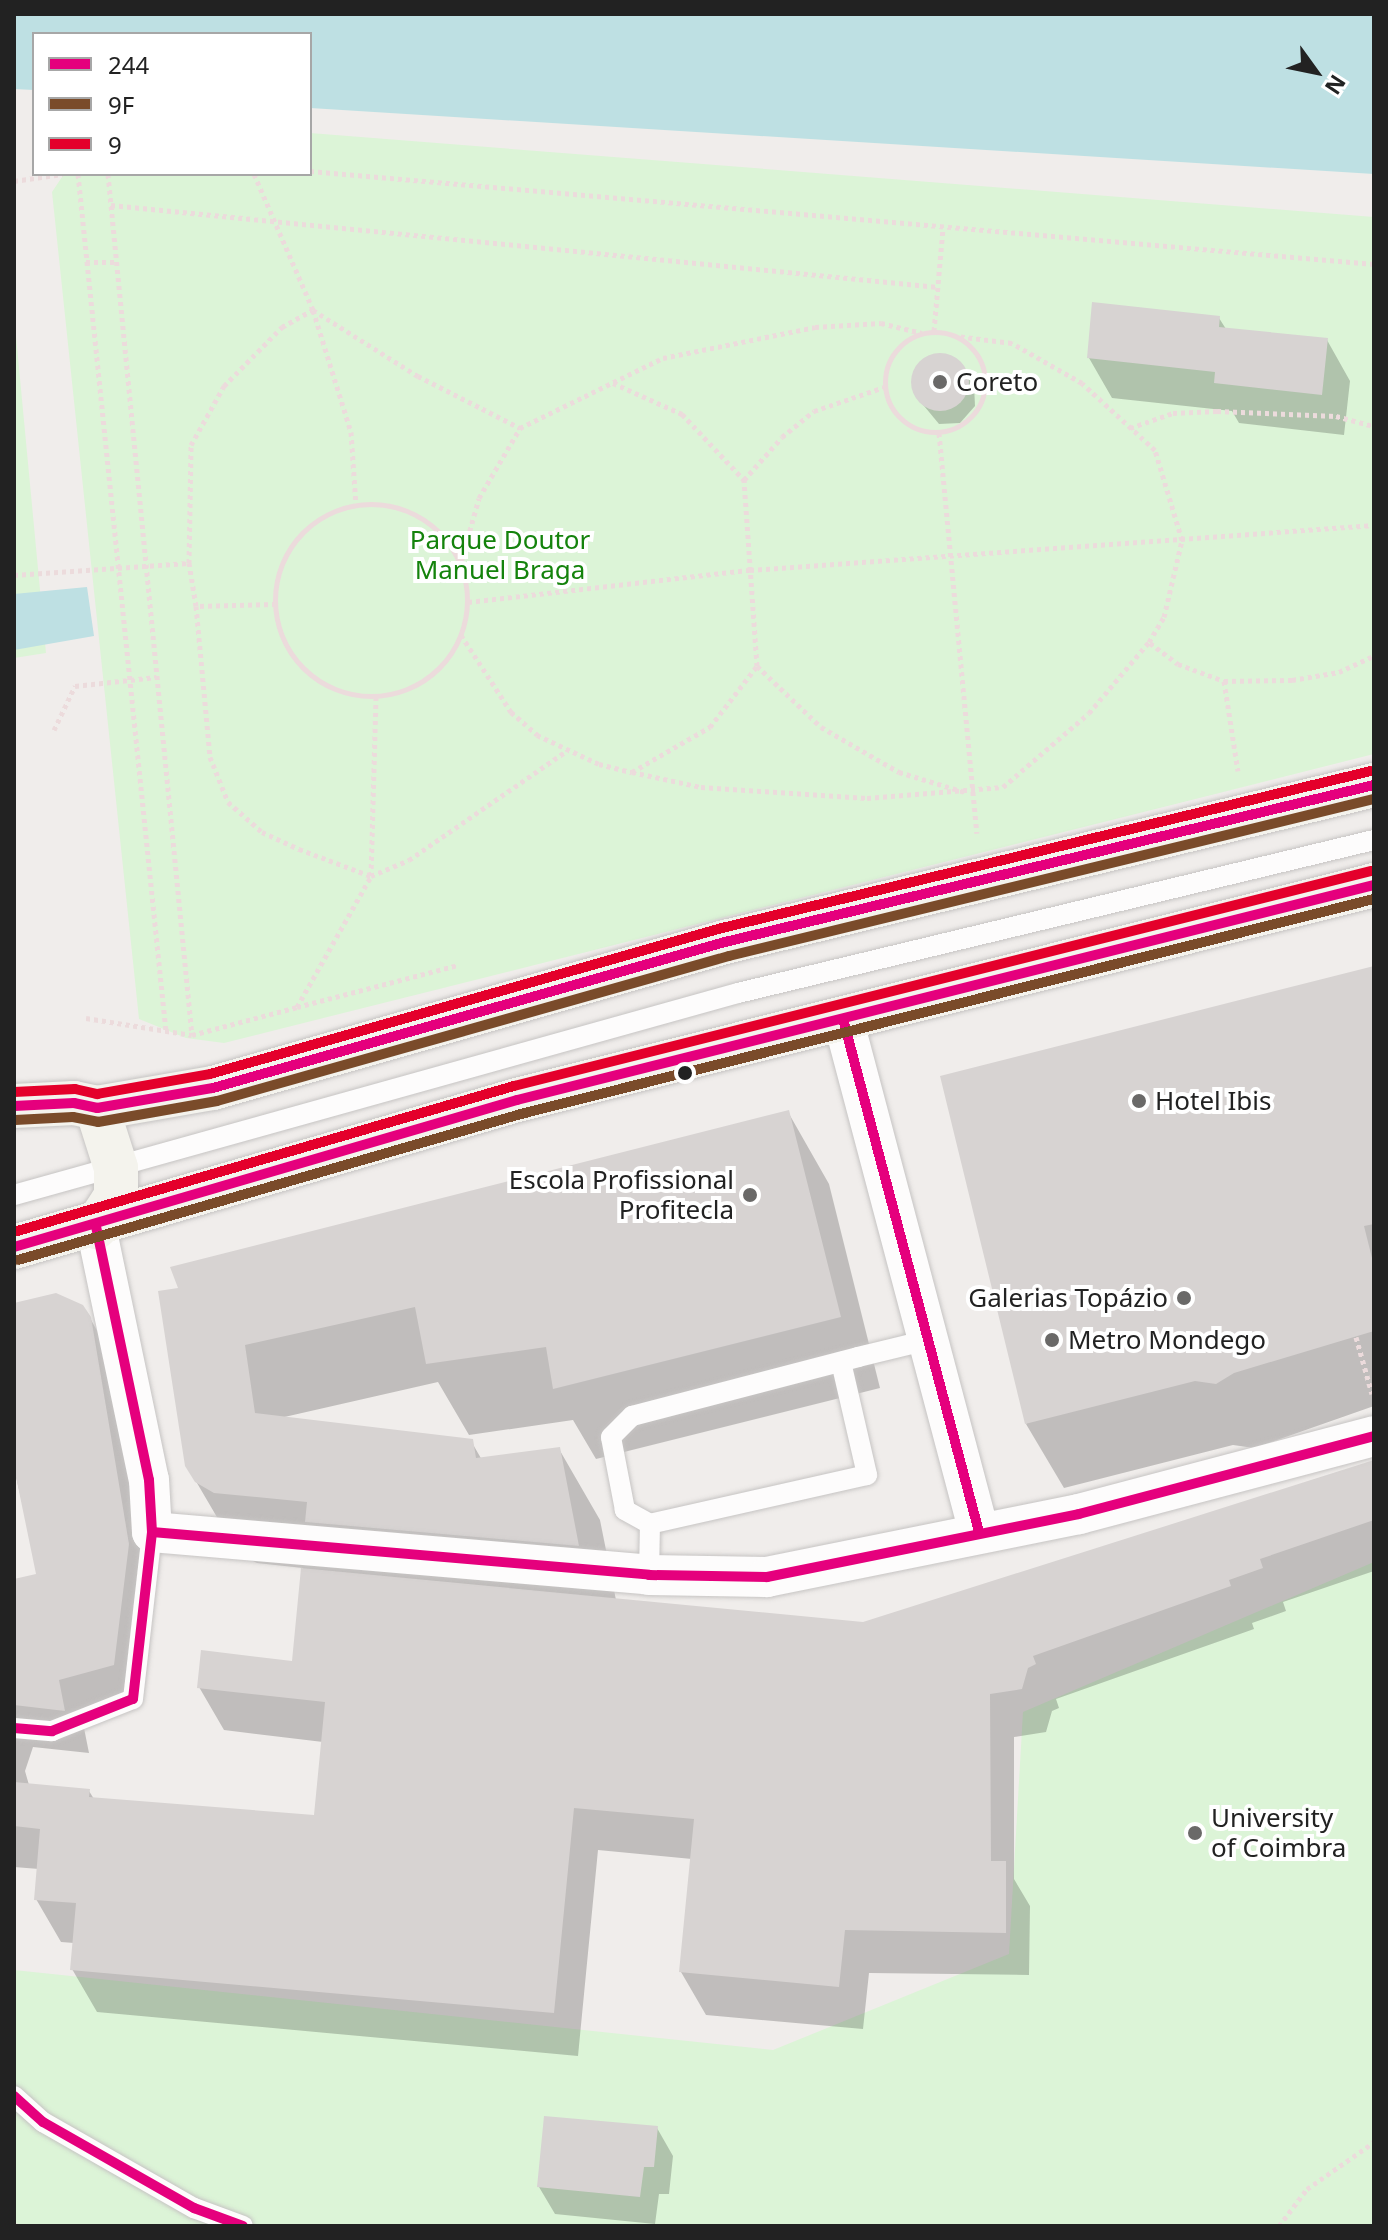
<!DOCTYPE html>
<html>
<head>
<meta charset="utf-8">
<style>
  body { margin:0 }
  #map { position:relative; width:1388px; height:2240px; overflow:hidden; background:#f0edeb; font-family:"Noto Sans",sans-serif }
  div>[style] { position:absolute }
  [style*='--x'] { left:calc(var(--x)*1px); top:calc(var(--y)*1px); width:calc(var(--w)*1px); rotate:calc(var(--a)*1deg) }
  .park>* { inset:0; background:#dcf4d7 }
  .water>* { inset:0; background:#bee0e3 }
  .shadow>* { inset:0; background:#0003 }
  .building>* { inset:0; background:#d7d3d2 }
  .round { border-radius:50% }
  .path>* { height:5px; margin-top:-2.5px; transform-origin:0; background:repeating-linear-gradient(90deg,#ecdbdc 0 4px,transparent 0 8px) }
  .path>.ring { margin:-2.5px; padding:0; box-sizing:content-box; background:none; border:5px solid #ecdbdc; border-radius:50% }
  .roads { filter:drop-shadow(0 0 2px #c6c4c3) drop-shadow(0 0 2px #c6c4c3) }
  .lane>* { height:20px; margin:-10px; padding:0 10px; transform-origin:10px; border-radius:10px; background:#fdfcfc }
  .street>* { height:40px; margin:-20px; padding:0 20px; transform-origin:20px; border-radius:20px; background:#fdfcfc }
  .secondary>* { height:44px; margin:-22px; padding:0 22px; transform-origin:22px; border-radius:22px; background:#f4f3ed }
  .bus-1>* { height:10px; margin:-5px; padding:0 5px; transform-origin:5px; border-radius:5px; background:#e5007d }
  .bus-2>* { height:10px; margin:-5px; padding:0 5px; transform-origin:5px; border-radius:5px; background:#7a4b2a }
  .bus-3>* { height:10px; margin:-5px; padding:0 5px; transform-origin:5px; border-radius:5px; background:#e4002b }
  .dots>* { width:22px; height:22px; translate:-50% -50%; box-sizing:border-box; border:4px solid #fff; border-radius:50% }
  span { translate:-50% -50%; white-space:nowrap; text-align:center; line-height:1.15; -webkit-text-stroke:8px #fff; paint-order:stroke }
  .poi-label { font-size:26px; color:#222 }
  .left { translate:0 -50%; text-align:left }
  .right { translate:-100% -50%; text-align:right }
  .park-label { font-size:26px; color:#14830c }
  .frame { position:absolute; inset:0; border:16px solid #222; pointer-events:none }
  .legend { position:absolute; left:32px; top:32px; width:280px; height:144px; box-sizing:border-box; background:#fff; border:2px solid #a7a7a7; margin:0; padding:10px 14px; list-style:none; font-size:24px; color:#222 }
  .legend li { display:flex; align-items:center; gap:16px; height:40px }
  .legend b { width:40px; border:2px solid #a7a7a7 }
  .north { position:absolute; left:1276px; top:32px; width:80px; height:80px; -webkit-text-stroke:6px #fff; paint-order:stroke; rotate:123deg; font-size:22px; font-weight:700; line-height:32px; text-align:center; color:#222 }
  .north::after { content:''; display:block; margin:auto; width:28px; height:36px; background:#222; clip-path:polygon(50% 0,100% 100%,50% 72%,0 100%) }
</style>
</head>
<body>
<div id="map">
  <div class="park">
    <div style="clip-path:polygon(310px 133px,1374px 217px,1374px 754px,224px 1043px,186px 1038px,139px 1019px,52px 192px,64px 174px,310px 174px)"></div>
    <div style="clip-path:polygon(14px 315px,46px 653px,14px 658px)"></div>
    <div style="clip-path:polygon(1374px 1562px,1374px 2226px,14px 2226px,14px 1970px,773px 2050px,1009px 1954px,1023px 1712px)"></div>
  </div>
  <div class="water">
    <div style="clip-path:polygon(14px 14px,1374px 14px,1374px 174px,310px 108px,310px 34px,34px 34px,34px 90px,14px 89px)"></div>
    <div style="clip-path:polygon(87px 587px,94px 636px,14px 650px,14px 594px)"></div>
  </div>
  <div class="shadow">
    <div style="clip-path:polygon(1219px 318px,1226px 329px,1327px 340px,1350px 381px,1344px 435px,1239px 423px,1232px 411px,1112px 398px,1089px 358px)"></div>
    <div style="clip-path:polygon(949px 356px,974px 385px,975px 406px,960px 423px,939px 424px,915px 395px,913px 373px,927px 357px)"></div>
    <div style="clip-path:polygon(1374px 967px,1374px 1406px,1254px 1448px,1233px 1445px,1064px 1488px,1026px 1424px)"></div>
    <div style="clip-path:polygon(788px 1112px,829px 1184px,880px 1388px,596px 1459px,573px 1420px,469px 1435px,438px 1382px,280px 1418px,471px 1441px,482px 1460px,559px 1449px,600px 1520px,616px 1600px,863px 1624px,1374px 1462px,1374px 1571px,1283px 1602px,1286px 1611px,1252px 1623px,1254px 1629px,1056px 1699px,1059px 1708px,1052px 1711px,1046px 1732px,1014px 1737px,1014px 1879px,1030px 1906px,1029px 1975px,869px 1973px,863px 2029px,706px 2015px,681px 1972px,692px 1859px,598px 1850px,578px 2056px,97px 2012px,72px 1969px,74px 1943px,61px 1942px,36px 1899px,39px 1869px,14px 1867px,14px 1581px,39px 1575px,14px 1468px,14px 1306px,90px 1318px,115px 1363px,153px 1589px,138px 1708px,83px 1723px,89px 1753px,33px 1747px,25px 1771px,29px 1785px,89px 1791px,94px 1799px,316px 1819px,323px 1742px,224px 1730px,199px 1687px,294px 1663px,303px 1568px,257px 1563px,238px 1553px,187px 1466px,180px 1290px,173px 1268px)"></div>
    <div style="clip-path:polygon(657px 2128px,673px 2156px,669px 2194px,659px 2194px,655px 2224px,555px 2214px,539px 2187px)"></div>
  </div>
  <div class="building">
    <div style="clip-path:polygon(1092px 302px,1220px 316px,1219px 327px,1328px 338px,1322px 395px,1214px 383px,1215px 372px,1087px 358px)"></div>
    <div class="round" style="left:911px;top:353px;width:58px;height:58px"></div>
    <div style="clip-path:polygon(1374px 966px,1374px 1224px,1364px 1226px,1374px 1266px,1374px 1331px,1234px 1373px,1216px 1384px,1195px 1381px,1025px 1424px,940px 1076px)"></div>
    <div style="clip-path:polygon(789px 1110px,841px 1317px,553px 1389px,546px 1347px,426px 1364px,415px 1307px,245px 1345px,255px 1413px,473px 1439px,476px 1458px,560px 1447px,579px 1546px,305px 1522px,307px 1502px,214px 1493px,195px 1482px,185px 1466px,158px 1291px,178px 1288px,170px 1267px)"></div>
    <div style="clip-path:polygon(56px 1293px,83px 1305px,91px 1317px,129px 1544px,114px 1665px,59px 1680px,65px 1711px,14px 1705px,14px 1579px,36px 1574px,14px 1467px,14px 1303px)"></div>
    <div style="clip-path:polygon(1374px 1460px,1374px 1520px,1260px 1559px,1263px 1568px,1229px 1580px,1231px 1586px,1033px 1656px,1036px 1664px,1028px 1668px,1022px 1689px,990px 1694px,991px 1861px,1006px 1861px,1006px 1933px,845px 1930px,839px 1987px,679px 1972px,694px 1819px,574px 1808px,554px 2013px,70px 1970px,76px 1903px,34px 1900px,40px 1829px,14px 1826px,14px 1782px,90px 1789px,89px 1797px,314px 1815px,325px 1702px,197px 1688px,201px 1650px,292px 1661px,301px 1568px,863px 1622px)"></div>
    <div style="clip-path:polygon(544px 2116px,658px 2126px,654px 2167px,644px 2167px,640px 2197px,537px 2187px)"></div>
  </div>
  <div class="path">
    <div style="--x:310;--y:171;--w:1068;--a:5"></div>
    <div style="--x:78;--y:174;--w:863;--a:84.14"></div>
    <div style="--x:108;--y:174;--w:865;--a:84.43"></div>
    <div style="--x:254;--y:174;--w:148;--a:66.5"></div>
    <div style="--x:313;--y:310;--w:128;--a:72.7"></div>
    <div style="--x:351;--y:432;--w:73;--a:86.1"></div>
    <div style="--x:14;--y:181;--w:49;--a:-8.1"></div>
    <div style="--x:111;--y:205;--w:831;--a:5.66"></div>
    <div style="--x:86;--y:262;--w:31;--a:0"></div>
    <div style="--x:934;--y:331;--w:102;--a:-85"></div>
    <div class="ring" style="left:885px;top:332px;width:95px;height:95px"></div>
    <div style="--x:613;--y:383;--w:76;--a:24.2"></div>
    <div style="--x:682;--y:414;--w:91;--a:46.8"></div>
    <div style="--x:1130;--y:428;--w:46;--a:-19.2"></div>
    <div style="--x:1173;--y:413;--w:44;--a:-2.6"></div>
    <div style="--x:1217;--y:411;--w:119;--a:2.4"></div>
    <div style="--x:1336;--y:416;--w:39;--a:15"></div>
    <div style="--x:939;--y:433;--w:402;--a:84.6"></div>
    <div class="ring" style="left:275px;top:504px;width:187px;height:187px"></div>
    <div style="--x:461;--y:562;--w:66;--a:-74.3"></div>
    <div style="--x:479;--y:498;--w:81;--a:-59.6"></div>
    <div style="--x:520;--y:428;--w:159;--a:-26.1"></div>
    <div style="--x:663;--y:358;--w:155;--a:-11.5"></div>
    <div style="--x:815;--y:327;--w:66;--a:-3.5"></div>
    <div style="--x:881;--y:323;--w:42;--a:13.7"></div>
    <div style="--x:14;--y:575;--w:175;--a:-3.9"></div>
    <div style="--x:468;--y:602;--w:284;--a:-6.5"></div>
    <div style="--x:750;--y:570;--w:626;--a:-4.12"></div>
    <div style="--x:276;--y:604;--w:80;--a:178.6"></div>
    <div style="--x:196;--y:606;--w:44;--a:-99.2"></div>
    <div style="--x:189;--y:563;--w:118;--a:-89"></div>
    <div style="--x:191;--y:445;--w:68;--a:-60.8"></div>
    <div style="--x:224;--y:386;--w:83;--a:-45.5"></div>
    <div style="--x:282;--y:327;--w:35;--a:-29"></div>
    <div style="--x:313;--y:310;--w:124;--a:32.2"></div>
    <div style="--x:418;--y:376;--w:114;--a:27"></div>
    <div style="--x:196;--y:606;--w:152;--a:84.7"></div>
    <div style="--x:210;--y:757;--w:48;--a:68.2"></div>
    <div style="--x:228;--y:802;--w:45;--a:41.4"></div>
    <div style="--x:262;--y:832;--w:41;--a:24.7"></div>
    <div style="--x:299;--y:849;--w:77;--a:20.6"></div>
    <div style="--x:371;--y:876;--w:41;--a:-22.8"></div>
    <div style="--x:409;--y:860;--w:193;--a:-34.7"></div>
    <div style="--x:461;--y:635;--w:92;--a:57"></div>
    <div style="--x:511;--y:712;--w:35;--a:41"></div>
    <div style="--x:537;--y:735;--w:68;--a:25.1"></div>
    <div style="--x:599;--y:764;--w:34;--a:14"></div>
    <div style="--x:632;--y:772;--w:90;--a:-30"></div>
    <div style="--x:710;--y:727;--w:77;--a:-52.4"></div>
    <div style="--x:757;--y:666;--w:88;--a:43.6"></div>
    <div style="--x:821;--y:727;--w:90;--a:30"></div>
    <div style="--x:899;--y:772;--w:69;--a:16.9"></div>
    <div style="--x:1150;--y:643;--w:35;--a:37"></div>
    <div style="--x:1178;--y:664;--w:49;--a:20.3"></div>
    <div style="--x:1224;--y:681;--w:68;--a:-0.8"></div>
    <div style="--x:1292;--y:680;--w:48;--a:-9.7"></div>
    <div style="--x:1339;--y:672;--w:38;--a:-25"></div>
    <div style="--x:757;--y:666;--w:186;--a:-94"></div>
    <div style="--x:744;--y:480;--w:57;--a:-48.5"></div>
    <div style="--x:782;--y:437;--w:41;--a:-39.1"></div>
    <div style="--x:814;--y:411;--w:74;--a:-18.9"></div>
    <div style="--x:1224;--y:681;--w:91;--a:81.2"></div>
    <div style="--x:54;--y:730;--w:49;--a:-64.5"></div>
    <div style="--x:75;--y:686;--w:82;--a:-6.3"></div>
    <div style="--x:632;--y:772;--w:71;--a:12.3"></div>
    <div style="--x:701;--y:787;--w:166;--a:3.8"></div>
    <div style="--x:867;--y:798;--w:136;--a:-4.6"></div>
    <div style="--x:1003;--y:787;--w:113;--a:-40.7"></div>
    <div style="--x:1089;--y:713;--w:93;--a:-49.8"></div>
    <div style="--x:1149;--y:642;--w:29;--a:-59"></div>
    <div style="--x:1164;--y:617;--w:79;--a:-76.8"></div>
    <div style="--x:1182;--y:540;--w:94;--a:-106.7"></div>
    <div style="--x:1155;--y:450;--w:99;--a:-137.5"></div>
    <div style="--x:1082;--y:383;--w:81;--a:-150.3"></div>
    <div style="--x:1012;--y:343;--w:56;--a:-172.9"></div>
    <div style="--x:297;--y:1007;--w:166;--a:-14.6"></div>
    <div style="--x:86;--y:1018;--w:107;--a:9.1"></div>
    <div style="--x:192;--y:1035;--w:109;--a:-14.9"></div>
    <div style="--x:297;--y:1007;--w:150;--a:-60.5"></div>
    <div style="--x:371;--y:876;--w:179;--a:-88.4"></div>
    <div style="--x:1356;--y:1337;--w:59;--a:74.3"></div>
    <div style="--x:14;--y:2225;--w:5;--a:11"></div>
    <div style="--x:1279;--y:2226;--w:46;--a:-52.9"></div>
    <div style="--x:1307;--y:2189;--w:82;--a:-35"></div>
  </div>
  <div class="roads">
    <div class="lane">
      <div style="--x:14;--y:1195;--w:752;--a:-15.59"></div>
      <div style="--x:738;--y:993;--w:654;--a:-13.53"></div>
      <div style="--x:841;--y:1362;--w:116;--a:77"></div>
      <div style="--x:867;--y:1475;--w:222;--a:167.3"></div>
      <div style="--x:650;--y:1524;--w:29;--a:-151"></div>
      <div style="--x:625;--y:1510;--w:74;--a:-100.9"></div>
      <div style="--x:611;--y:1437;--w:30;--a:-45"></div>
      <div style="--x:632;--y:1416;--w:234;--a:-14.6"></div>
      <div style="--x:858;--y:1357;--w:72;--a:-13.7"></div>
      <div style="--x:649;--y:1575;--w:51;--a:-88.9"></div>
      <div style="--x:14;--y:1728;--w:38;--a:5"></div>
      <div style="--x:52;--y:1731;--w:87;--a:-21.6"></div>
      <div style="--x:133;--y:1699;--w:168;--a:-83.5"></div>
      <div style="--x:14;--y:2096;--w:39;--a:42"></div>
      <div style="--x:43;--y:2122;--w:174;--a:29.7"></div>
      <div style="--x:194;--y:2208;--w:52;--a:20.2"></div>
    </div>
    <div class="street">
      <div style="--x:843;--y:1019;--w:531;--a:75.15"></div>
      <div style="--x:96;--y:1227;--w:258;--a:78.2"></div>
      <div style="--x:149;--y:1480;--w:52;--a:86.7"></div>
      <div style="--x:152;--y:1532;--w:499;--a:4.9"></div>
      <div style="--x:649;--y:1575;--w:118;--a:1"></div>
      <div style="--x:767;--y:1577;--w:318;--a:-11.4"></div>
      <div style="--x:1079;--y:1514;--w:305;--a:-14.8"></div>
    </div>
    <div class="secondary">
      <div style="--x:14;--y:1106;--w:60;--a:-2.9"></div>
      <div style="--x:74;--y:1103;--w:24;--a:12"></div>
      <div style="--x:97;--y:1108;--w:118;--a:-9.8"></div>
      <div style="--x:213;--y:1088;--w:532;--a:-15.92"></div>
      <div style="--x:725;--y:942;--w:668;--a:-13.6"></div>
      <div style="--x:96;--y:1227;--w:37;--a:-57"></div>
      <div style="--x:116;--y:1196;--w:28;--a:-90"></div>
      <div style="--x:116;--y:1168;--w:63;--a:-107.6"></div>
      <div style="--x:14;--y:1247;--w:524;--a:-16.29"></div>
      <div style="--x:517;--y:1100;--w:884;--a:-14.08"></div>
    </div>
  </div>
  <div class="bus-1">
    <div style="--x:843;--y:1019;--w:531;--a:75.15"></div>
    <div style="--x:14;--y:1106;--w:60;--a:-2.9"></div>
    <div style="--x:74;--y:1103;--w:24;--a:12"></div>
    <div style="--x:97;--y:1108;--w:118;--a:-9.8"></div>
    <div style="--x:213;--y:1088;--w:532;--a:-15.92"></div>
    <div style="--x:725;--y:942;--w:668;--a:-13.6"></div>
    <div style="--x:14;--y:1247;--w:524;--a:-16.29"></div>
    <div style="--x:517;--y:1100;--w:884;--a:-14.08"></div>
    <div style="--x:152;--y:1532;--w:499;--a:4.9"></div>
    <div style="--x:649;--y:1575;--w:118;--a:1"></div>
    <div style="--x:767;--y:1577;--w:318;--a:-11.4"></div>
    <div style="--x:1079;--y:1514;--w:305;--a:-14.8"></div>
    <div style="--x:14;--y:1728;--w:38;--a:5"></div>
    <div style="--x:52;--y:1731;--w:87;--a:-21.6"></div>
    <div style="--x:133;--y:1699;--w:168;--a:-83.5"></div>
    <div style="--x:152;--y:1532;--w:52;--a:-93.3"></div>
    <div style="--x:149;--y:1480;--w:258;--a:-101.8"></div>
    <div style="--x:14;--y:2096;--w:39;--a:42"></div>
    <div style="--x:43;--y:2122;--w:174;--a:29.7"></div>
    <div style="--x:194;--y:2208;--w:52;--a:20.2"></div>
  </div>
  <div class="bus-2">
    <div style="--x:15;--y:1120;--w:58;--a:-3"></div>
    <div style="--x:73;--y:1117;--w:25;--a:11"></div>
    <div style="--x:98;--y:1122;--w:121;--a:-10"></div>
    <div style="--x:217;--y:1101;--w:532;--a:-15.81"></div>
    <div style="--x:729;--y:956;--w:664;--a:-13.68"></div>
    <div style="--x:18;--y:1260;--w:524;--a:-16.19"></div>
    <div style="--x:521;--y:1114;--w:880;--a:-14.15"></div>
  </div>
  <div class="bus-3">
    <div style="--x:14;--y:1092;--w:61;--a:-2.8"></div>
    <div style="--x:75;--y:1089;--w:23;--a:13"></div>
    <div style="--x:97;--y:1094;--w:115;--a:-10"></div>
    <div style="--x:210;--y:1074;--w:532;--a:-15.92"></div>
    <div style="--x:722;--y:928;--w:668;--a:-13.6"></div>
    <div style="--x:14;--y:1232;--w:521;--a:-16.28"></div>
    <div style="--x:514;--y:1086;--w:884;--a:-14.08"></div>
  </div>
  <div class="dots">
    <div style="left:940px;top:382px;background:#6a6968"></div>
    <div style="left:685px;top:1073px;background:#222"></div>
    <div style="left:1139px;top:1101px;background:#6a6968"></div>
    <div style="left:750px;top:1195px;background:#6a6968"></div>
    <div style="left:1184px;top:1298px;background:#6a6968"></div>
    <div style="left:1052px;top:1340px;background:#6a6968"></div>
    <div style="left:1195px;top:1833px;background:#6a6968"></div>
  </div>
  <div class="poi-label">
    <span class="left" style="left:956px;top:382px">Coreto</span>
    <span class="left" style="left:1155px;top:1101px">Hotel Ibis</span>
    <span class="right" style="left:734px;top:1195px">Escola Profissional<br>Profitecla</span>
    <span class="right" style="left:1168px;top:1298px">Galerias Topázio</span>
    <span class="left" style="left:1068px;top:1340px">Metro Mondego</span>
    <span class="left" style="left:1211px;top:1833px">University<br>of Coimbra</span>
  </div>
  <div class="park-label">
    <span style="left:500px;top:555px">Parque Doutor<br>Manuel Braga</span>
  </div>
  <div class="frame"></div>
  <ul class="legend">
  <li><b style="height:10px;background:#e5007d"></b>244</li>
  <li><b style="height:10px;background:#7a4b2a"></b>9F</li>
  <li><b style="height:10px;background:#e4002b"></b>9</li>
  </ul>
  <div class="north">N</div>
</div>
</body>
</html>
